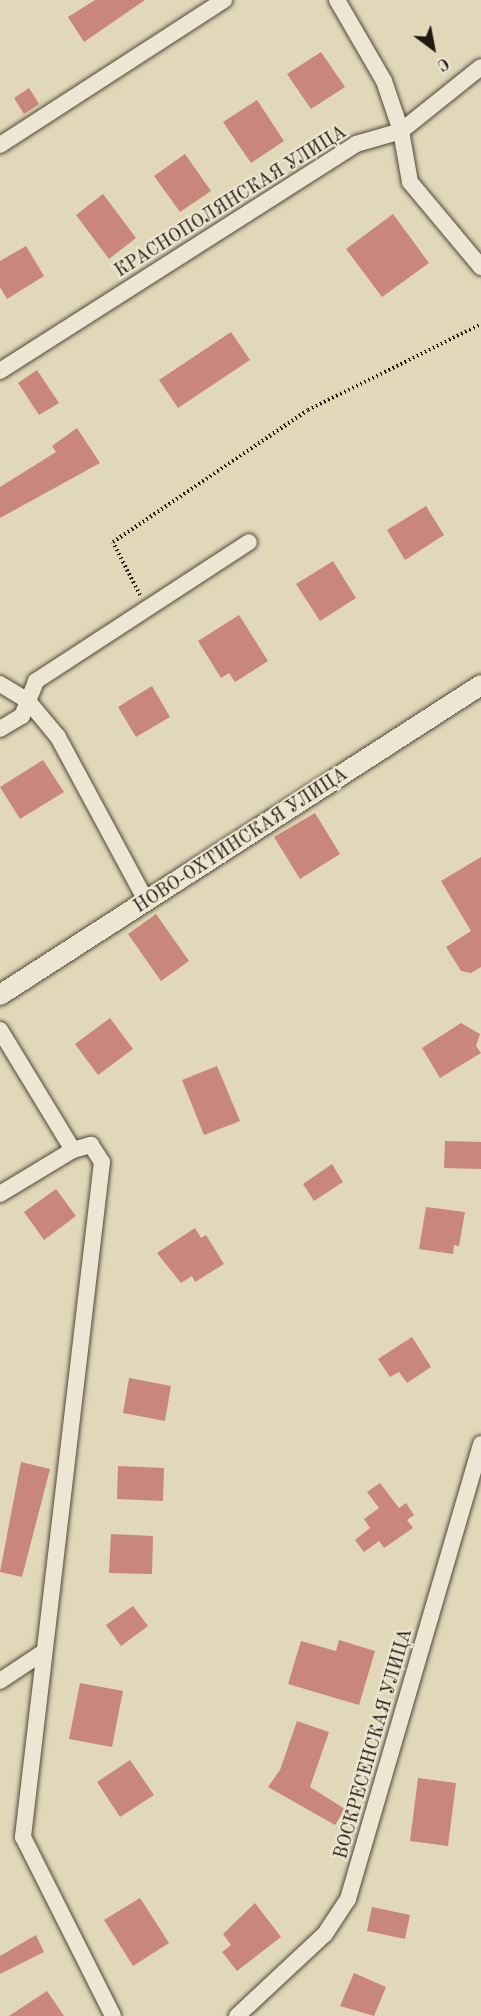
<!DOCTYPE html>
<html>
<head>
<meta charset="utf-8">
<style>
  body { margin:0 }
  #map { position:relative; width:481px; height:2016px; overflow:hidden; background:#e1d8ba; font-family:"Old Standard TT",serif }
  div>[style] { position:absolute }
  [style*='--x'] { left:calc(var(--x)*1px); top:calc(var(--y)*1px); width:calc(var(--w)*1px); rotate:calc(var(--a)*1deg) }
  .building>* { inset:0; background:#c9867b }
  .path>* { height:4px; margin-top:-2px; transform-origin:0; background:repeating-linear-gradient(90deg,#23180d 0 1.5px,transparent 0 4.5px) }
  .roads { filter:drop-shadow(0 0 2px #524838) drop-shadow(0 0 2px #524838) }
  .minor>* { height:16px; margin:-8px; padding:0 8px; transform-origin:8px; border-radius:8px; background:#ece6d2 }
  .tertiary>* { height:20px; margin:-10px; padding:0 10px; transform-origin:10px; border-radius:10px; background:#ece6d2 }
  span { translate:-50% -50%; white-space:nowrap; text-align:center; line-height:1.15; -webkit-text-stroke:4.5px #ece6d2; paint-order:stroke }
  .street-label { font-size:18px; color:#23180d }
  .north { position:absolute; left:403px; top:18px; width:60px; height:60px; -webkit-text-stroke:4px #ece6d2; paint-order:stroke; rotate:148deg; font-size:16px; font-weight:700; line-height:24px; text-align:center; color:#23180d }
  .north::after { content:''; display:block; margin:auto; width:21px; height:27px; background:#23180d; clip-path:polygon(50% 0,100% 100%,50% 72%,0 100%) }
</style>
</head>
<body>
<div id="map">
  <div class="building">
    <div style="clip-path:polygon(95px 0,145px 0,84px 42px,68px 17px)"></div>
    <div style="clip-path:polygon(321px 52px,345px 87px,311px 109px,287px 74px)"></div>
    <div style="clip-path:polygon(29px 88px,39px 104px,24px 114px,14px 98px)"></div>
    <div style="clip-path:polygon(257px 100px,284px 141px,251px 163px,223px 122px)"></div>
    <div style="clip-path:polygon(185px 154px,211px 191px,180px 212px,154px 176px)"></div>
    <div style="clip-path:polygon(103px 194px,136px 238px,109px 259px,76px 215px)"></div>
    <div style="clip-path:polygon(393px 214px,429px 263px,382px 297px,346px 249px)"></div>
    <div style="clip-path:polygon(26px 246px,44px 276px,7px 299px,0 287px,0 261px)"></div>
    <div style="clip-path:polygon(231px 332px,250px 360px,178px 408px,159px 380px)"></div>
    <div style="clip-path:polygon(37px 370px,59px 403px,39px 415px,18px 383px)"></div>
    <div style="clip-path:polygon(77px 428px,100px 463px,0 518px,0 487px,56px 452px,52px 446px)"></div>
    <div style="clip-path:polygon(426px 506px,444px 535px,405px 560px,387px 530px)"></div>
    <div style="clip-path:polygon(333px 561px,356px 598px,320px 621px,296px 584px)"></div>
    <div style="clip-path:polygon(239px 615px,268px 661px,235px 682px,229px 673px,221px 678px,198px 641px)"></div>
    <div style="clip-path:polygon(152px 686px,170px 717px,136px 737px,118px 707px)"></div>
    <div style="clip-path:polygon(43px 760px,64px 792px,20px 819px,0 787px)"></div>
    <div style="clip-path:polygon(315px 813px,340px 854px,300px 879px,274px 837px)"></div>
    <div style="clip-path:polygon(481px 857px,481px 967px,471px 973px,461px 971px,446px 947px,471px 931px,441px 881px)"></div>
    <div style="clip-path:polygon(156px 914px,189px 961px,161px 981px,128px 934px)"></div>
    <div style="clip-path:polygon(110px 1018px,133px 1049px,98px 1075px,75px 1044px)"></div>
    <div style="clip-path:polygon(461px 1023px,480px 1034px,476px 1046px,481px 1053px,440px 1078px,422px 1048px)"></div>
    <div style="clip-path:polygon(217px 1066px,240px 1121px,204px 1135px,182px 1080px)"></div>
    <div style="clip-path:polygon(445px 1141px,481px 1142px,481px 1169px,444px 1168px)"></div>
    <div style="clip-path:polygon(332px 1164px,343px 1182px,314px 1201px,303px 1184px)"></div>
    <div style="clip-path:polygon(56px 1189px,76px 1216px,44px 1240px,24px 1212px)"></div>
    <div style="clip-path:polygon(426px 1207px,465px 1212px,459px 1246px,454px 1245px,453px 1254px,419px 1249px)"></div>
    <div style="clip-path:polygon(195px 1228px,201px 1238px,206px 1235px,224px 1264px,195px 1282px,192px 1276px,181px 1283px,157px 1253px)"></div>
    <div style="clip-path:polygon(412px 1337px,431px 1367px,407px 1383px,399px 1372px,390px 1377px,378px 1359px)"></div>
    <div style="clip-path:polygon(129px 1378px,171px 1386px,165px 1421px,123px 1413px)"></div>
    <div style="clip-path:polygon(21px 1462px,50px 1469px,22px 1577px,0 1572px)"></div>
    <div style="clip-path:polygon(118px 1466px,164px 1468px,163px 1501px,117px 1499px)"></div>
    <div style="clip-path:polygon(380px 1483px,399px 1508px,406px 1503px,414px 1515px,407px 1520px,413px 1528px,384px 1548px,379px 1541px,364px 1552px,355px 1540px,370px 1528px,364px 1519px,379px 1508px,367px 1492px)"></div>
    <div style="clip-path:polygon(111px 1534px,153px 1536px,152px 1574px,109px 1573px)"></div>
    <div style="clip-path:polygon(133px 1606px,148px 1626px,121px 1646px,106px 1625px)"></div>
    <div style="clip-path:polygon(339px 1640px,375px 1651px,359px 1705px,288px 1684px,301px 1641px,336px 1651px)"></div>
    <div style="clip-path:polygon(80px 1683px,123px 1691px,112px 1747px,69px 1739px)"></div>
    <div style="clip-path:polygon(297px 1721px,329px 1732px,310px 1787px,345px 1809px,335px 1825px,268px 1787px,280px 1770px)"></div>
    <div style="clip-path:polygon(130px 1760px,154px 1795px,120px 1817px,97px 1782px)"></div>
    <div style="clip-path:polygon(418px 1778px,456px 1783px,448px 1846px,410px 1841px)"></div>
    <div style="clip-path:polygon(140px 1898px,169px 1943px,133px 1966px,104px 1920px)"></div>
    <div style="clip-path:polygon(255px 1903px,281px 1937px,237px 1971px,222px 1952px,231px 1945px,223px 1934px)"></div>
    <div style="clip-path:polygon(372px 1907px,410px 1915px,405px 1939px,367px 1931px)"></div>
    <div style="clip-path:polygon(36px 1935px,44px 1952px,0 1974px,0 1956px)"></div>
    <div style="clip-path:polygon(354px 1973px,386px 1987px,374px 2016px,340px 2006px)"></div>
    <div style="clip-path:polygon(47px 1991px,64px 2016px,9px 2016px)"></div>
  </div>
  <div class="path">
    <div style="--x:140;--y:595;--w:59;--a:-117"></div>
    <div style="--x:113;--y:542;--w:235;--a:-34.1"></div>
    <div style="--x:308;--y:410;--w:193;--a:-26.4"></div>
  </div>
  <div class="roads">
    <div class="minor">
      <div style="--x:337;--y:0;--w:94;--a:59.9"></div>
      <div style="--x:384;--y:81;--w:53;--a:71.2"></div>
      <div style="--x:401;--y:131;--w:52;--a:80"></div>
      <div style="--x:410;--y:182;--w:111;--a:50.1"></div>
      <div style="--x:0;--y:145;--w:267;--a:-32.9"></div>
      <div style="--x:0;--y:371;--w:422;--a:-32.5"></div>
      <div style="--x:356;--y:144;--w:47;--a:-16.1"></div>
      <div style="--x:401;--y:131;--w:102;--a:-38.7"></div>
      <div style="--x:0;--y:684;--w:33;--a:31"></div>
      <div style="--x:28;--y:701;--w:47;--a:50.2"></div>
      <div style="--x:58;--y:737;--w:187;--a:61.7"></div>
      <div style="--x:0;--y:729;--w:26;--a:-31"></div>
      <div style="--x:22;--y:716;--w:38;--a:-68"></div>
      <div style="--x:36;--y:681;--w:254;--a:-33.1"></div>
      <div style="--x:0;--y:1030;--w:140;--a:58.7"></div>
      <div style="--x:73;--y:1150;--w:19;--a:-16"></div>
      <div style="--x:91;--y:1145;--w:20;--a:57"></div>
      <div style="--x:102;--y:1162;--w:680;--a:96.68"></div>
      <div style="--x:23;--y:1837;--w:200;--a:63.3"></div>
      <div style="--x:0;--y:1194;--w:85;--a:-31.1"></div>
      <div style="--x:0;--y:1681;--w:50;--a:-33.7"></div>
      <div style="--x:237;--y:2016;--w:120;--a:-43"></div>
      <div style="--x:325;--y:1934;--w:42;--a:-56.7"></div>
      <div style="--x:348;--y:1899;--w:474;--a:-73.7"></div>
    </div>
    <div class="tertiary">
      <div style="--x:0;--y:995;--w:572;--a:-32.8"></div>
    </div>
  </div>
  <div class="street-label">
    <span style="left:231px;top:202px;rotate:-32deg">КРАСНОПОЛЯНСКАЯ УЛИЦА</span>
    <span style="left:241px;top:841px;rotate:-33deg">НОВО-ОХТИНСКАЯ УЛИЦА</span>
    <span style="left:374px;top:1744px;rotate:-74deg">ВОСКРЕСЕНСКАЯ УЛИЦА</span>
  </div>
  <div class="north">С</div>
</div>
</body>
</html>
